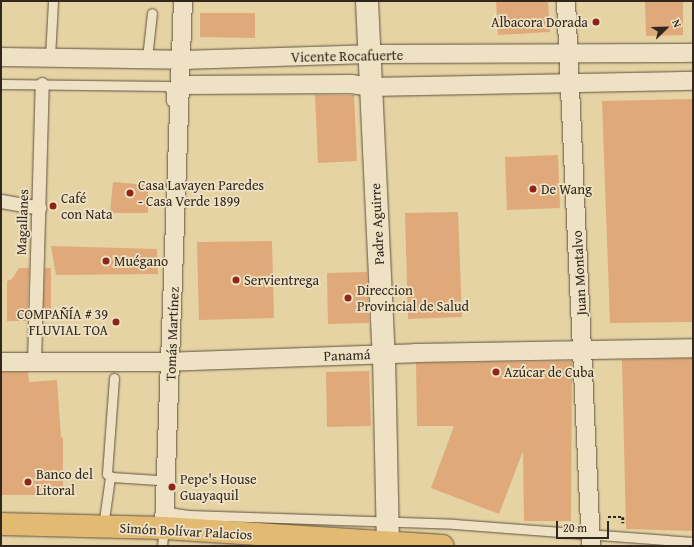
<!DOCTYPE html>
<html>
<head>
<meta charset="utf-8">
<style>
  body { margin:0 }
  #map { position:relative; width:694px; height:547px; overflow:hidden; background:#e6d3a4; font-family:"Gentium Book Plus",serif }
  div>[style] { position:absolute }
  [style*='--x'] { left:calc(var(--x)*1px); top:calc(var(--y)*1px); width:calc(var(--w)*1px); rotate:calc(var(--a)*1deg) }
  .building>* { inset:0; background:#e0a979 }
  .path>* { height:2.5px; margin-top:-1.25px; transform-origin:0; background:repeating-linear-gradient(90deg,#32271e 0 3px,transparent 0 5px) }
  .roads { filter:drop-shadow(0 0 1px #5f5240) drop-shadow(0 0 1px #5f5240) }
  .service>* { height:9px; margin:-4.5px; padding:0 4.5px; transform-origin:4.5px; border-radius:4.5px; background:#efe2c4 }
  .pedestrian>* { height:13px; margin:-6.5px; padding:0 6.5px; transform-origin:6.5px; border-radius:6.5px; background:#efe2c4 }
  .minor>* { height:18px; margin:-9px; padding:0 9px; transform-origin:9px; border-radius:9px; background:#efe2c4 }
  .secondary>* { height:22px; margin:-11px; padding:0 11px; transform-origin:11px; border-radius:11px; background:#efe2c4 }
  .primary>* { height:22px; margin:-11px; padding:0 11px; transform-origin:11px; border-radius:11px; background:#e3ba72 }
  .dots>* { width:11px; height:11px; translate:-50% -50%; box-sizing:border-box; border:2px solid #efe2c4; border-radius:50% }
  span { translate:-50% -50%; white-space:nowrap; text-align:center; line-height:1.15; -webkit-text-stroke:3.5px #efe2c4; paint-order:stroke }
  .poi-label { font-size:14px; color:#32271e }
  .right { translate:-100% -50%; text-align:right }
  .left { translate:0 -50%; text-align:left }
  .street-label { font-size:14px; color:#32271e }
  .frame { position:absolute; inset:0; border:2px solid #32271e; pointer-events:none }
  .north { position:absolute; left:646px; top:8px; width:40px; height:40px; -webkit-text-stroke:3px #efe2c4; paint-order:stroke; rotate:67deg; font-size:11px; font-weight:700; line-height:16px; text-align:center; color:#32271e }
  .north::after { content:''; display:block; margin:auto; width:14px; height:18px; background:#32271e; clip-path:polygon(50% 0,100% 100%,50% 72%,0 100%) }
  .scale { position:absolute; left:556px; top:521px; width:53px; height:18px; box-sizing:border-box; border:2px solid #32271e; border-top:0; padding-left:5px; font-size:12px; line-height:14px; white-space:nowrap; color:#32271e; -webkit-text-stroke:3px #efe2c4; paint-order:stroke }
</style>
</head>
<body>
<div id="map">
  <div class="building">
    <div style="clip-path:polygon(496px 1px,548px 1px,550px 32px,498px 35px)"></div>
    <div style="clip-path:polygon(645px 1px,683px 1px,683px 35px,646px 36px)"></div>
    <div style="clip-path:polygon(200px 13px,255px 13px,255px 38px,200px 37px)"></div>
    <div style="clip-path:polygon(315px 95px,354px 95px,357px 161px,318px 163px)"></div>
    <div style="clip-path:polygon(693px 99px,693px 322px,610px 323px,602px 101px)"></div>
    <div style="clip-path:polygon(558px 155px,560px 208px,507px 210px,505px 157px)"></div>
    <div style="clip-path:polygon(113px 182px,148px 185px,148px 213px,110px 213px)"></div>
    <div style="clip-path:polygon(458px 212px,462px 317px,408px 319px,405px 213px)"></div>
    <div style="clip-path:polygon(272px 241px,274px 318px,199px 320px,197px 242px)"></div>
    <div style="clip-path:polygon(51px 246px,157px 249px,158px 274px,56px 275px)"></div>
    <div style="clip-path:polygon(19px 268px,29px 268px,27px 321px,7px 321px,7px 281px,12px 279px)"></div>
    <div style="clip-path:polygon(45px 268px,51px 268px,51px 321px,43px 321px)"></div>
    <div style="clip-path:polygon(367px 272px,369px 323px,328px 324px,327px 273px)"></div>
    <div style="clip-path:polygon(693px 358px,693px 531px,626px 529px,622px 360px)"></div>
    <div style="clip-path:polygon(572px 361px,571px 521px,524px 521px,523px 451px,499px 514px,431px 488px,454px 426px,417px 426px,416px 363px)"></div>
    <div style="clip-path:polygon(369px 371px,371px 426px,327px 427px,326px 372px)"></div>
    <div style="clip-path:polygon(1px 372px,28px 372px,29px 382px,57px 380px,61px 438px,63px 437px,63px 495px,1px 495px)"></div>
  </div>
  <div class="path">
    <div style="--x:608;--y:517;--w:15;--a:0"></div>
    <div style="--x:623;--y:517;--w:6;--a:90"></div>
  </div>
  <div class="roads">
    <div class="service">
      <div style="--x:50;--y:57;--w:56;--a:-86.9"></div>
      <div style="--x:147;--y:58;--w:45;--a:-83.7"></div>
      <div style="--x:1;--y:84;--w:167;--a:0.7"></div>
      <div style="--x:168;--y:86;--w:6;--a:59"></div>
      <div style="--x:171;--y:91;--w:10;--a:90"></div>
      <div style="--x:114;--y:378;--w:96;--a:94.2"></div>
      <div style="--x:107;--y:474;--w:6;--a:31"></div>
      <div style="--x:112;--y:477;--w:46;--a:3.7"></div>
      <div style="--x:162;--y:511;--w:26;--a:9"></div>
      <div style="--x:188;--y:515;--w:266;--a:1.9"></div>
      <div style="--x:454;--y:524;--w:240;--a:4.3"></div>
      <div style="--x:103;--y:527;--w:50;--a:-82"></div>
      <div style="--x:162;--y:546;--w:18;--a:-84"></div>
    </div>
    <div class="pedestrian">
      <div style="--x:1;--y:201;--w:39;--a:10"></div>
      <div style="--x:34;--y:362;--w:278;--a:-88.4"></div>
    </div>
    <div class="minor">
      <div style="--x:566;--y:1;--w:546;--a:87.37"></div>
      <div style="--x:1;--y:57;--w:181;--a:0.9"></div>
      <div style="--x:182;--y:60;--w:187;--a:-1.8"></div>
      <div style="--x:369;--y:54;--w:324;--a:-0.2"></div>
      <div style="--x:182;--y:85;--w:169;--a:-0.3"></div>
      <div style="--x:351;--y:84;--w:19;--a:9"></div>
      <div style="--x:370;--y:87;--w:323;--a:-1.1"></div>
      <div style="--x:1;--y:362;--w:162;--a:0"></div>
      <div style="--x:163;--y:362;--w:252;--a:-2"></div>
      <div style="--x:415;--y:353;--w:278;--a:-1"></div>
      <div style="--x:164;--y:528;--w:527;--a:-87.94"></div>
    </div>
    <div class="secondary">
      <div style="--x:367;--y:1;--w:354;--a:87.3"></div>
      <div style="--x:384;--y:355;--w:188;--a:88.8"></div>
    </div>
    <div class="primary">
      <div style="--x:1;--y:524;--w:163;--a:1.4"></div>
      <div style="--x:164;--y:528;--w:279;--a:3.7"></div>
    </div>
  </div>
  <div class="dots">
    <div style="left:596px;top:22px;background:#8f2418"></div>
    <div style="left:533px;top:189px;background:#8f2418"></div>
    <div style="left:130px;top:193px;background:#8f2418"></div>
    <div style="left:53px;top:206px;background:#8f2418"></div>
    <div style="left:106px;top:261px;background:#8f2418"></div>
    <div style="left:236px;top:280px;background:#8f2418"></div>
    <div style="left:348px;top:298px;background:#8f2418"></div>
    <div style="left:116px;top:322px;background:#8f2418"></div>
    <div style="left:496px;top:372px;background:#8f2418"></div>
    <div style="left:28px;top:482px;background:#8f2418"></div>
    <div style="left:172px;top:487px;background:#8f2418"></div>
  </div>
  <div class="poi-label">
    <span class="right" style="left:588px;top:22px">Albacora Dorada</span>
    <span class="left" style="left:138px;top:193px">Casa Lavayen Paredes<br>- Casa Verde 1899</span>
    <span class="left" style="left:541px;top:189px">De Wang</span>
    <span class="left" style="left:61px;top:206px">Café<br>con Nata</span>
    <span class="left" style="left:114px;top:261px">Muégano</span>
    <span class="left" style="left:244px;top:280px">Servientrega</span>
    <span class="left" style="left:357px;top:298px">Direccion<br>Provincial de Salud</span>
    <span class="right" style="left:108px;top:322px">COMPAÑÍA # 39<br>FLUVIAL TOA</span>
    <span class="left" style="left:504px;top:372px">Azúcar de Cuba</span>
    <span class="left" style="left:36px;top:482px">Banco del<br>Litoral</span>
    <span class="left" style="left:180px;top:487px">Pepe's House<br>Guayaquil</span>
  </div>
  <div class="street-label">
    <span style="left:347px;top:56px;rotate:-1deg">Vicente Rocafuerte</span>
    <span style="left:22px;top:222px;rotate:-88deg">Magallanes</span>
    <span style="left:377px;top:224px;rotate:-93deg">Padre Aguirre</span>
    <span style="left:579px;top:273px;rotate:-93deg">Juan Montalvo</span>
    <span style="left:172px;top:334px;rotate:-88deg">Tomás Martínez</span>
    <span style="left:347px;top:355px;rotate:-2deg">Panamá</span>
    <span style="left:186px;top:531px;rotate:3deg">Simón Bolívar Palacios</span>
  </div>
  <div class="frame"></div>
  <div class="north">N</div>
  <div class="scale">20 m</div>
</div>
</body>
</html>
